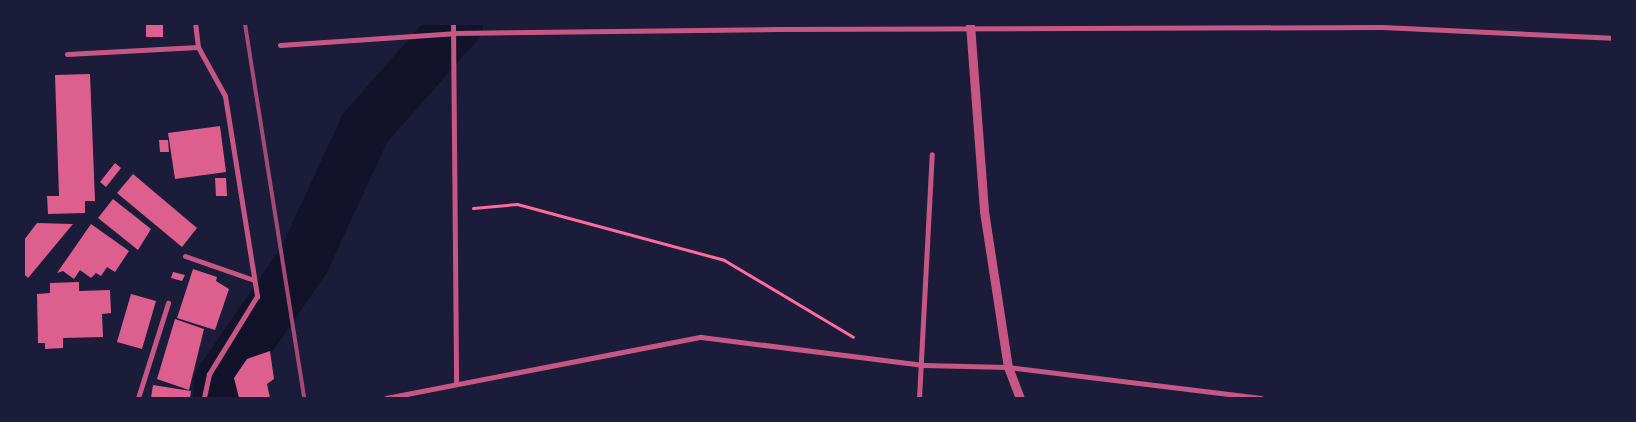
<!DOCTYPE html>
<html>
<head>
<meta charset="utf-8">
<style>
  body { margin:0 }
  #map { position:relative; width:1636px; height:422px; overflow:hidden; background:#1b1b3a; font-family:Cabin,sans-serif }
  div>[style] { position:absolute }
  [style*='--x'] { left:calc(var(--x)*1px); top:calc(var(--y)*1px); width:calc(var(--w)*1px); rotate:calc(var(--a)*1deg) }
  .river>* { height:52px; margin:-26px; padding:0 26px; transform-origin:26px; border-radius:26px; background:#12122b }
  .building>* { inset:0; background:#dd5f8e }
  .path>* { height:3px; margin:-1.5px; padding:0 1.5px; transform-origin:1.5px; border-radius:1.5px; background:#ff6b9d }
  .minor>* { height:5px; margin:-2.5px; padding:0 2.5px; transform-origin:2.5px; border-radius:2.5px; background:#c65784 }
  .tertiary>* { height:9px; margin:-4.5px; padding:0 4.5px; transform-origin:4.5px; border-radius:4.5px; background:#c65784 }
  .rail>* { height:4px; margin:-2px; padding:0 2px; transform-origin:2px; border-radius:2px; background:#a44b75 }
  span { translate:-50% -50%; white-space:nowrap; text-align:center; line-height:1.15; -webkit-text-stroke:5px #1b1b3a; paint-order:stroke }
  .frame { position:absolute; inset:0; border:25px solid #1b1b3a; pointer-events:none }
</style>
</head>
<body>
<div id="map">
  <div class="river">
    <div style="--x:219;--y:398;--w:16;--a:-86"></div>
    <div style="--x:220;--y:382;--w:148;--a:-55.5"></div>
    <div style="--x:304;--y:260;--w:145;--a:-65.2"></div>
    <div style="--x:365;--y:128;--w:139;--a:-48.5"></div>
  </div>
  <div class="building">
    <div style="clip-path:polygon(146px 24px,163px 24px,163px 37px,146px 37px)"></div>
    <div style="clip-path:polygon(90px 74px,95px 201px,85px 201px,85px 213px,48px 214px,47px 196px,59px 196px,55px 75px)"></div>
    <div style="clip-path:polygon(220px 126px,226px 172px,175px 179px,168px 133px)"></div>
    <div style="clip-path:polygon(159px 140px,168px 140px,169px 152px,160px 152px)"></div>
    <div style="clip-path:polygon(115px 163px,121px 168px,106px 187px,100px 182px)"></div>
    <div style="clip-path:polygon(133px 174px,197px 228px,182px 247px,117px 193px)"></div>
    <div style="clip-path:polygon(215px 178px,226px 178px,227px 196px,216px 196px)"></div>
    <div style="clip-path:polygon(113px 199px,151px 229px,138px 250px,98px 218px)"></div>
    <div style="clip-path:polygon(37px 223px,73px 224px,28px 278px,24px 274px,24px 240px)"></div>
    <div style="clip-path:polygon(91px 224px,129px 251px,115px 272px,107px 267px,101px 276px,96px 273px,91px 278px,80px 270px,74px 279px,63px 271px,57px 273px)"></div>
    <div style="clip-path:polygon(193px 269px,217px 277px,216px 281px,229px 289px,215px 330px,177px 318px)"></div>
    <div style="clip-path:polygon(173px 272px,185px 275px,182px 281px,171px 278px)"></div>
    <div style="clip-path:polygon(79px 282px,79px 291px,110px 290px,111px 313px,102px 314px,103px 337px,63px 338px,63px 348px,45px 349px,45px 343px,38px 343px,37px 294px,50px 293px,50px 283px)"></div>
    <div style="clip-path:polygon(131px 294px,156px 301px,142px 349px,117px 342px)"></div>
    <div style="clip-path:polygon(175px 319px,204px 329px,189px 390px,157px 379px)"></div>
    <div style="clip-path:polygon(270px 351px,274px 379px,267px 384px,270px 398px,239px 398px,234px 378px,247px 359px)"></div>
    <div style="clip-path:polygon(153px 385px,191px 391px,190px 398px,151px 398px)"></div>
  </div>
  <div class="path">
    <div style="--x:473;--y:208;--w:44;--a:-5.2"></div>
    <div style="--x:517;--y:204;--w:214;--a:15.1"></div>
    <div style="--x:724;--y:260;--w:150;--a:30.8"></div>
  </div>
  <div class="minor">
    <div style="--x:453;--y:24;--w:358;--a:89.5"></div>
    <div style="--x:280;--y:45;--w:174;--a:-3.9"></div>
    <div style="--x:454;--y:33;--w:327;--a:-0.7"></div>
    <div style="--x:781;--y:29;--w:601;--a:-0.19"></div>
    <div style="--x:1382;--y:27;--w:230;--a:2.7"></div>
    <div style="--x:198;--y:47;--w:56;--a:61.1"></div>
    <div style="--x:225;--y:96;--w:203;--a:80.9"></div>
    <div style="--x:257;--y:296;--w:92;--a:121.6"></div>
    <div style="--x:209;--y:374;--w:25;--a:102"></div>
    <div style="--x:67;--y:54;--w:131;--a:-3.1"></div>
    <div style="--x:198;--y:47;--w:23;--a:-97"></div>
    <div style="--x:185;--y:256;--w:73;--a:19.2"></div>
    <div style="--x:138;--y:398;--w:100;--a:-72.5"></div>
    <div style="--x:386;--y:398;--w:321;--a:-11"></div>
    <div style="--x:701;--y:337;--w:224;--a:7.2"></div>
    <div style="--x:923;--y:365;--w:85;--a:1.3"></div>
    <div style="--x:1008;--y:367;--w:255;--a:7"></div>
    <div style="--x:919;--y:398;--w:244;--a:-87"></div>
  </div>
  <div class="tertiary">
    <div style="--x:970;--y:24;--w:188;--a:85.7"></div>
    <div style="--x:984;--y:211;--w:158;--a:81.3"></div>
    <div style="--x:1008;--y:367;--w:33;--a:69"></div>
  </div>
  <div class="rail">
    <div style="--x:245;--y:24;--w:379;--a:81"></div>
  </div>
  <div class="frame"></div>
</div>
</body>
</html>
